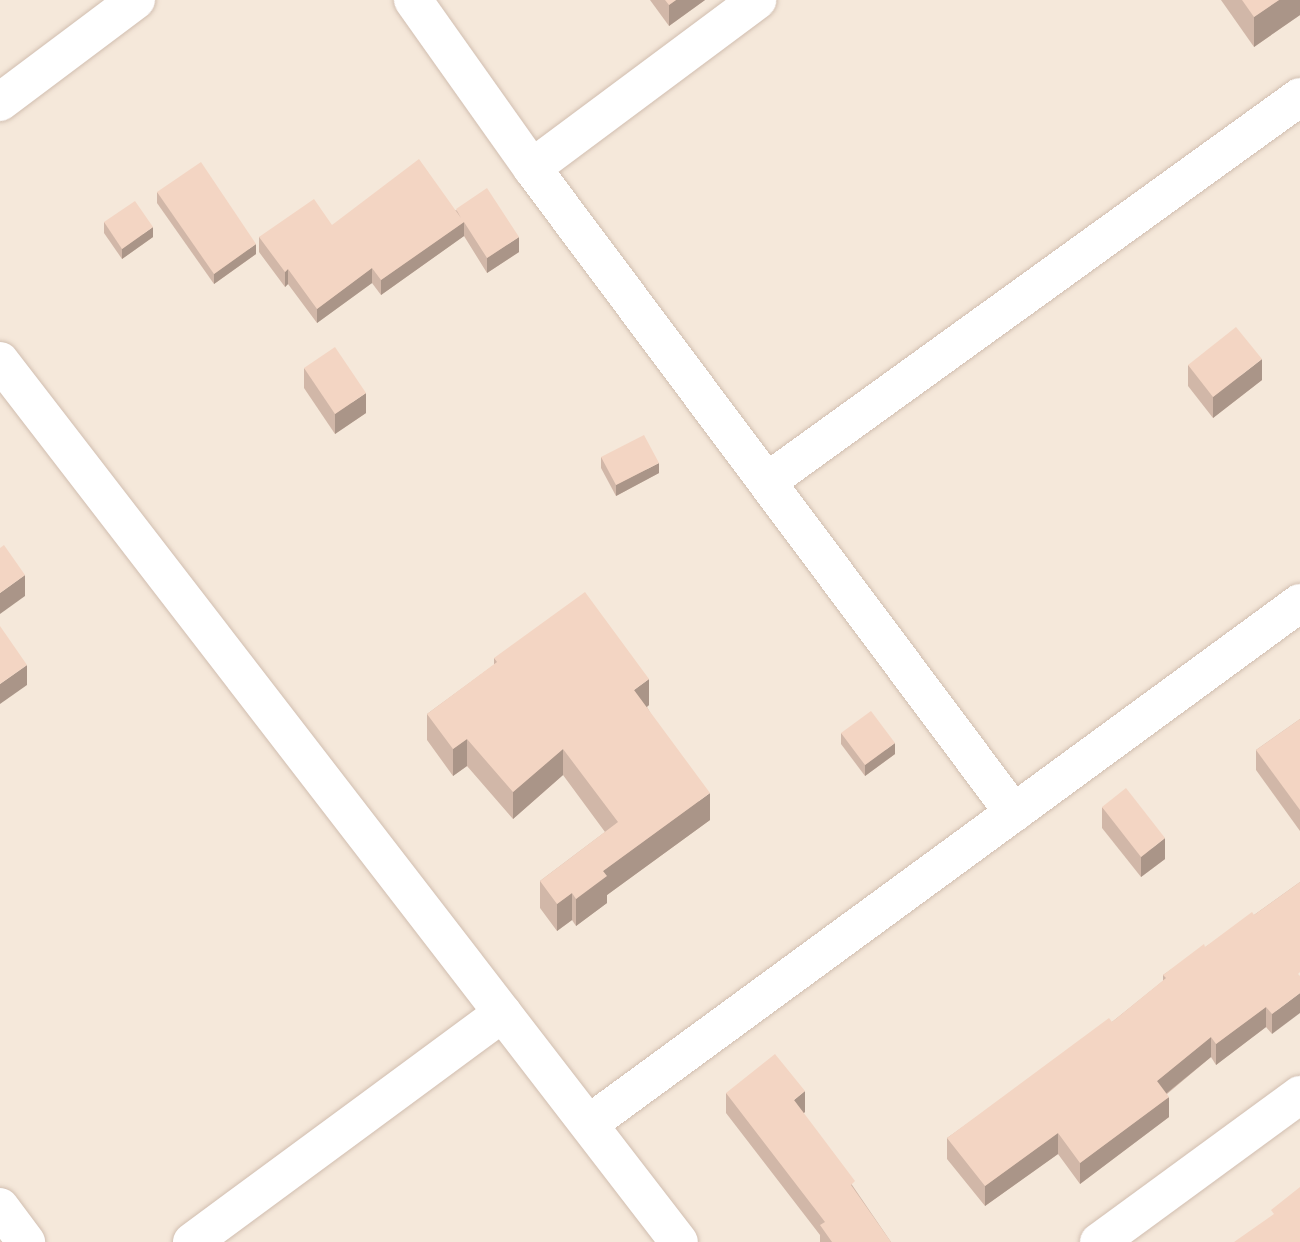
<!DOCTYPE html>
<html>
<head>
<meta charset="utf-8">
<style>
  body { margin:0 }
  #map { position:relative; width:1300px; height:1242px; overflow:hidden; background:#fdf6ec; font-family:"Roboto Condensed",sans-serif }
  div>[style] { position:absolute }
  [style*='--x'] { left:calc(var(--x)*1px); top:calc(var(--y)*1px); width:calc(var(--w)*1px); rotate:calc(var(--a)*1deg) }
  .residential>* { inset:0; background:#f5e8da }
  .roads { filter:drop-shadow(0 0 2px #d1beb0) drop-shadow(0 0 2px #d1beb0) }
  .street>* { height:38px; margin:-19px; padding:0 19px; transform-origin:19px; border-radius:19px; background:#fff }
  .wall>* { inset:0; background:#d1b7a8 }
  .shaded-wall>* { inset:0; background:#aa9588 }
  .building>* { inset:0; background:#f3d5c3 }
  span { translate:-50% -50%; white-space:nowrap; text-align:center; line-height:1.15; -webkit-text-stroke:6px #fffaf3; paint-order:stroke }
</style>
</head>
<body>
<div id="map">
  <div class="residential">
    <div style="clip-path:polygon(0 0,1300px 0,1300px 1242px,0 1242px)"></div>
  </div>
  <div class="roads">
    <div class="street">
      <div style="--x:413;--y:0;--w:206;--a:54.7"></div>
      <div style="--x:532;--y:168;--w:805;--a:53.23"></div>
      <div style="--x:0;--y:102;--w:170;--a:-36.9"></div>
      <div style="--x:532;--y:168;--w:281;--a:-36.7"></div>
      <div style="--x:0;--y:361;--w:1112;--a:52.38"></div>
      <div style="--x:768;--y:481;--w:656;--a:-35.82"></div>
      <div style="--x:590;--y:1123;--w:880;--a:-36.22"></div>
      <div style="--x:0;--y:1207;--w:44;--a:53.4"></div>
      <div style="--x:192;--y:1242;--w:386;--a:-36.4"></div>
      <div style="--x:1099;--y:1242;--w:249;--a:-36.2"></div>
    </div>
  </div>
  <div class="wall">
    <div style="clip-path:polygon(650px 0,705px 0,669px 26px)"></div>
    <div style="clip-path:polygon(1221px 0,1300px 0,1300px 15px,1254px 47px)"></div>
    <div style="clip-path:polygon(157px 192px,256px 254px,214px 284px,157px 203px)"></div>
    <div style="clip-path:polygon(456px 210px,519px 252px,487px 273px,464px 236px,381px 295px,372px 283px,317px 323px,288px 284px,285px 287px,259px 252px,259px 237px,332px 225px)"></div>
    <div style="clip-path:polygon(104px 222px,153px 237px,122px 259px,104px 233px)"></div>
    <div style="clip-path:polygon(1188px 365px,1262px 380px,1213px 418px,1188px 386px)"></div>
    <div style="clip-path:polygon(304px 368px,366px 413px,335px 434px,304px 388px)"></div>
    <div style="clip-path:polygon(601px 457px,659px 473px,616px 496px,601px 468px)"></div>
    <div style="clip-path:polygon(494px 658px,649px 705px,647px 707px,710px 820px,607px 895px,607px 903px,576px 926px,572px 920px,557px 931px,540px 908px,540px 881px,605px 832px,563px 775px,513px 819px,467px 766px,453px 776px,427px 740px,427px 714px,494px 665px)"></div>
    <div style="clip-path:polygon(1300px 719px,1300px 831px,1256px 770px,1256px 750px)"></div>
    <div style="clip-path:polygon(841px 733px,895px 754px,865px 776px,841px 744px)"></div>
    <div style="clip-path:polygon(1102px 807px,1165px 859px,1141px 877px,1102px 828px)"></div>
    <div style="clip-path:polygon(1300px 882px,1272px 1034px,1266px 1027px,1216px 1065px,1211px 1057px,1167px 1094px,1169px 1117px,1080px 1184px,1058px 1154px,985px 1206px,947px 1159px,947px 1138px,1112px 1022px,1163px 981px,1163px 975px,1254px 915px)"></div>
    <div style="clip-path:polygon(726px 1093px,805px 1112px,803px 1113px,891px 1242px,820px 1242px,820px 1235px,726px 1113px)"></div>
  </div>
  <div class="shaded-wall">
    <div style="clip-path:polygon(676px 0,705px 0,669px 26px,669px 5px)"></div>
    <div style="clip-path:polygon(1279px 0,1300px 0,1300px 15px,1254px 47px,1254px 17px)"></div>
    <div style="clip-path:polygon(464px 222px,464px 236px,381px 295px,381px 280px)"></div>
    <div style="clip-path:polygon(153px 227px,153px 237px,122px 259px,122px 249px)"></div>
    <div style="clip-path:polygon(519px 237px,519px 252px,487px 273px,487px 258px)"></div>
    <div style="clip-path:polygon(256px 244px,256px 254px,214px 284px,214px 274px)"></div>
    <div style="clip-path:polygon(372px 268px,372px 283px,317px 323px,317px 309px)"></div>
    <div style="clip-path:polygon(288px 269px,288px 284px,285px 287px,285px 272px)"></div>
    <div style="clip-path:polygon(1262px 359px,1262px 380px,1213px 418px,1213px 397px)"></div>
    <div style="clip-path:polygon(366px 393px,366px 413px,335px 434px,335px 414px)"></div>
    <div style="clip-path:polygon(659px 463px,659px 473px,616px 496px,616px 485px)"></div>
    <div style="clip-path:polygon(25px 575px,25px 596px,0 614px,0 593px)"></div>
    <div style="clip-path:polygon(27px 665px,27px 685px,0 704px,0 684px)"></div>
    <div style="clip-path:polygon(649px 679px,649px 705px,634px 717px,634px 690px)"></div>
    <div style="clip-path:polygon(467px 739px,467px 766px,453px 776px,453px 749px)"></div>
    <div style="clip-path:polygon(895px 743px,895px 754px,865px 776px,865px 765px)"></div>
    <div style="clip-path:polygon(563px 749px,563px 775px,513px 819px,513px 792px)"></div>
    <div style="clip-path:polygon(710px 793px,710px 820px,607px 895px,607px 903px,576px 926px,576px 899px,603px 871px)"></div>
    <div style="clip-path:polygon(1165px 838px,1165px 859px,1141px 877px,1141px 857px)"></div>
    <div style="clip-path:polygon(572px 893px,572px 920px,557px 931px,557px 904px)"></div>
    <div style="clip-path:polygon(1300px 993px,1300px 1013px,1272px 1034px,1272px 1014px)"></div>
    <div style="clip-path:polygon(1266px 1007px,1266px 1027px,1216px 1065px,1216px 1044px)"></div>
    <div style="clip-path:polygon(1211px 1037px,1211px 1057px,1157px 1101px,1157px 1081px)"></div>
    <div style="clip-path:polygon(805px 1091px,805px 1112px,794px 1121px,794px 1100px)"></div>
    <div style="clip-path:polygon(1169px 1097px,1169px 1117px,1080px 1184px,1080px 1163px)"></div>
    <div style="clip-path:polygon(1058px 1133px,1058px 1154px,985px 1206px,985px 1186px)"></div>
  </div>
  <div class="building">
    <div style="clip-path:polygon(665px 0,676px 0,669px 5px)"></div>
    <div style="clip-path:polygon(1242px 0,1279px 0,1254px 17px)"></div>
    <div style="clip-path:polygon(419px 159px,461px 218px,456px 209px,487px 188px,519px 237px,487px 258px,464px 222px,381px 280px,372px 268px,317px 309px,288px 269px,285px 272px,259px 237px,314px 199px,332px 225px)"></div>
    <div style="clip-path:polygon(201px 162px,256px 244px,214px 274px,157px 192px)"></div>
    <div style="clip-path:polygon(135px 201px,153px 227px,122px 249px,104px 222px)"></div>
    <div style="clip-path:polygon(1236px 327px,1262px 359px,1213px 397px,1188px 365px)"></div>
    <div style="clip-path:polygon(335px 347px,366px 393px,335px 414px,304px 368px)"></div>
    <div style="clip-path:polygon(644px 435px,659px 463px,616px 485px,601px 457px)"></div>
    <div style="clip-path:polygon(4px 545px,25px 575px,0 593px,0 548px)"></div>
    <div style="clip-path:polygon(585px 592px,649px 679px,634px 690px,710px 793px,603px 871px,607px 876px,576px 899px,572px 893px,557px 904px,540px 881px,618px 822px,563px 749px,513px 792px,467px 739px,453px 749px,427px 714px,497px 662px,494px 658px)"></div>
    <div style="clip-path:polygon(0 626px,27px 665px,0 684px)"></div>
    <div style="clip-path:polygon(871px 711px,895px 743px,865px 765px,841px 733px)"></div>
    <div style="clip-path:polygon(1300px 719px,1300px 810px,1256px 750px)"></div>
    <div style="clip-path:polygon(1126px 788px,1165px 838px,1141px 857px,1102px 807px)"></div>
    <div style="clip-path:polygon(1300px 882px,1300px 972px,1298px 974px,1300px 976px,1300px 993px,1272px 1014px,1266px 1007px,1216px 1044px,1211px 1037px,1157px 1081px,1169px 1097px,1080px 1163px,1058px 1133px,985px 1186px,947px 1138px,1109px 1018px,1112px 1022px,1166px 978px,1163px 975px,1204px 944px,1205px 947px,1252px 912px,1254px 915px)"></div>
    <div style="clip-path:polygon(775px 1054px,805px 1091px,794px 1100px,855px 1181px,851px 1185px,891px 1242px,832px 1242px,820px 1225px,825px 1222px,726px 1093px)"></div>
    <div style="clip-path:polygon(1300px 1187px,1300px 1242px,1234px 1242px,1274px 1214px,1271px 1210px)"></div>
  </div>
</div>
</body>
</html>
